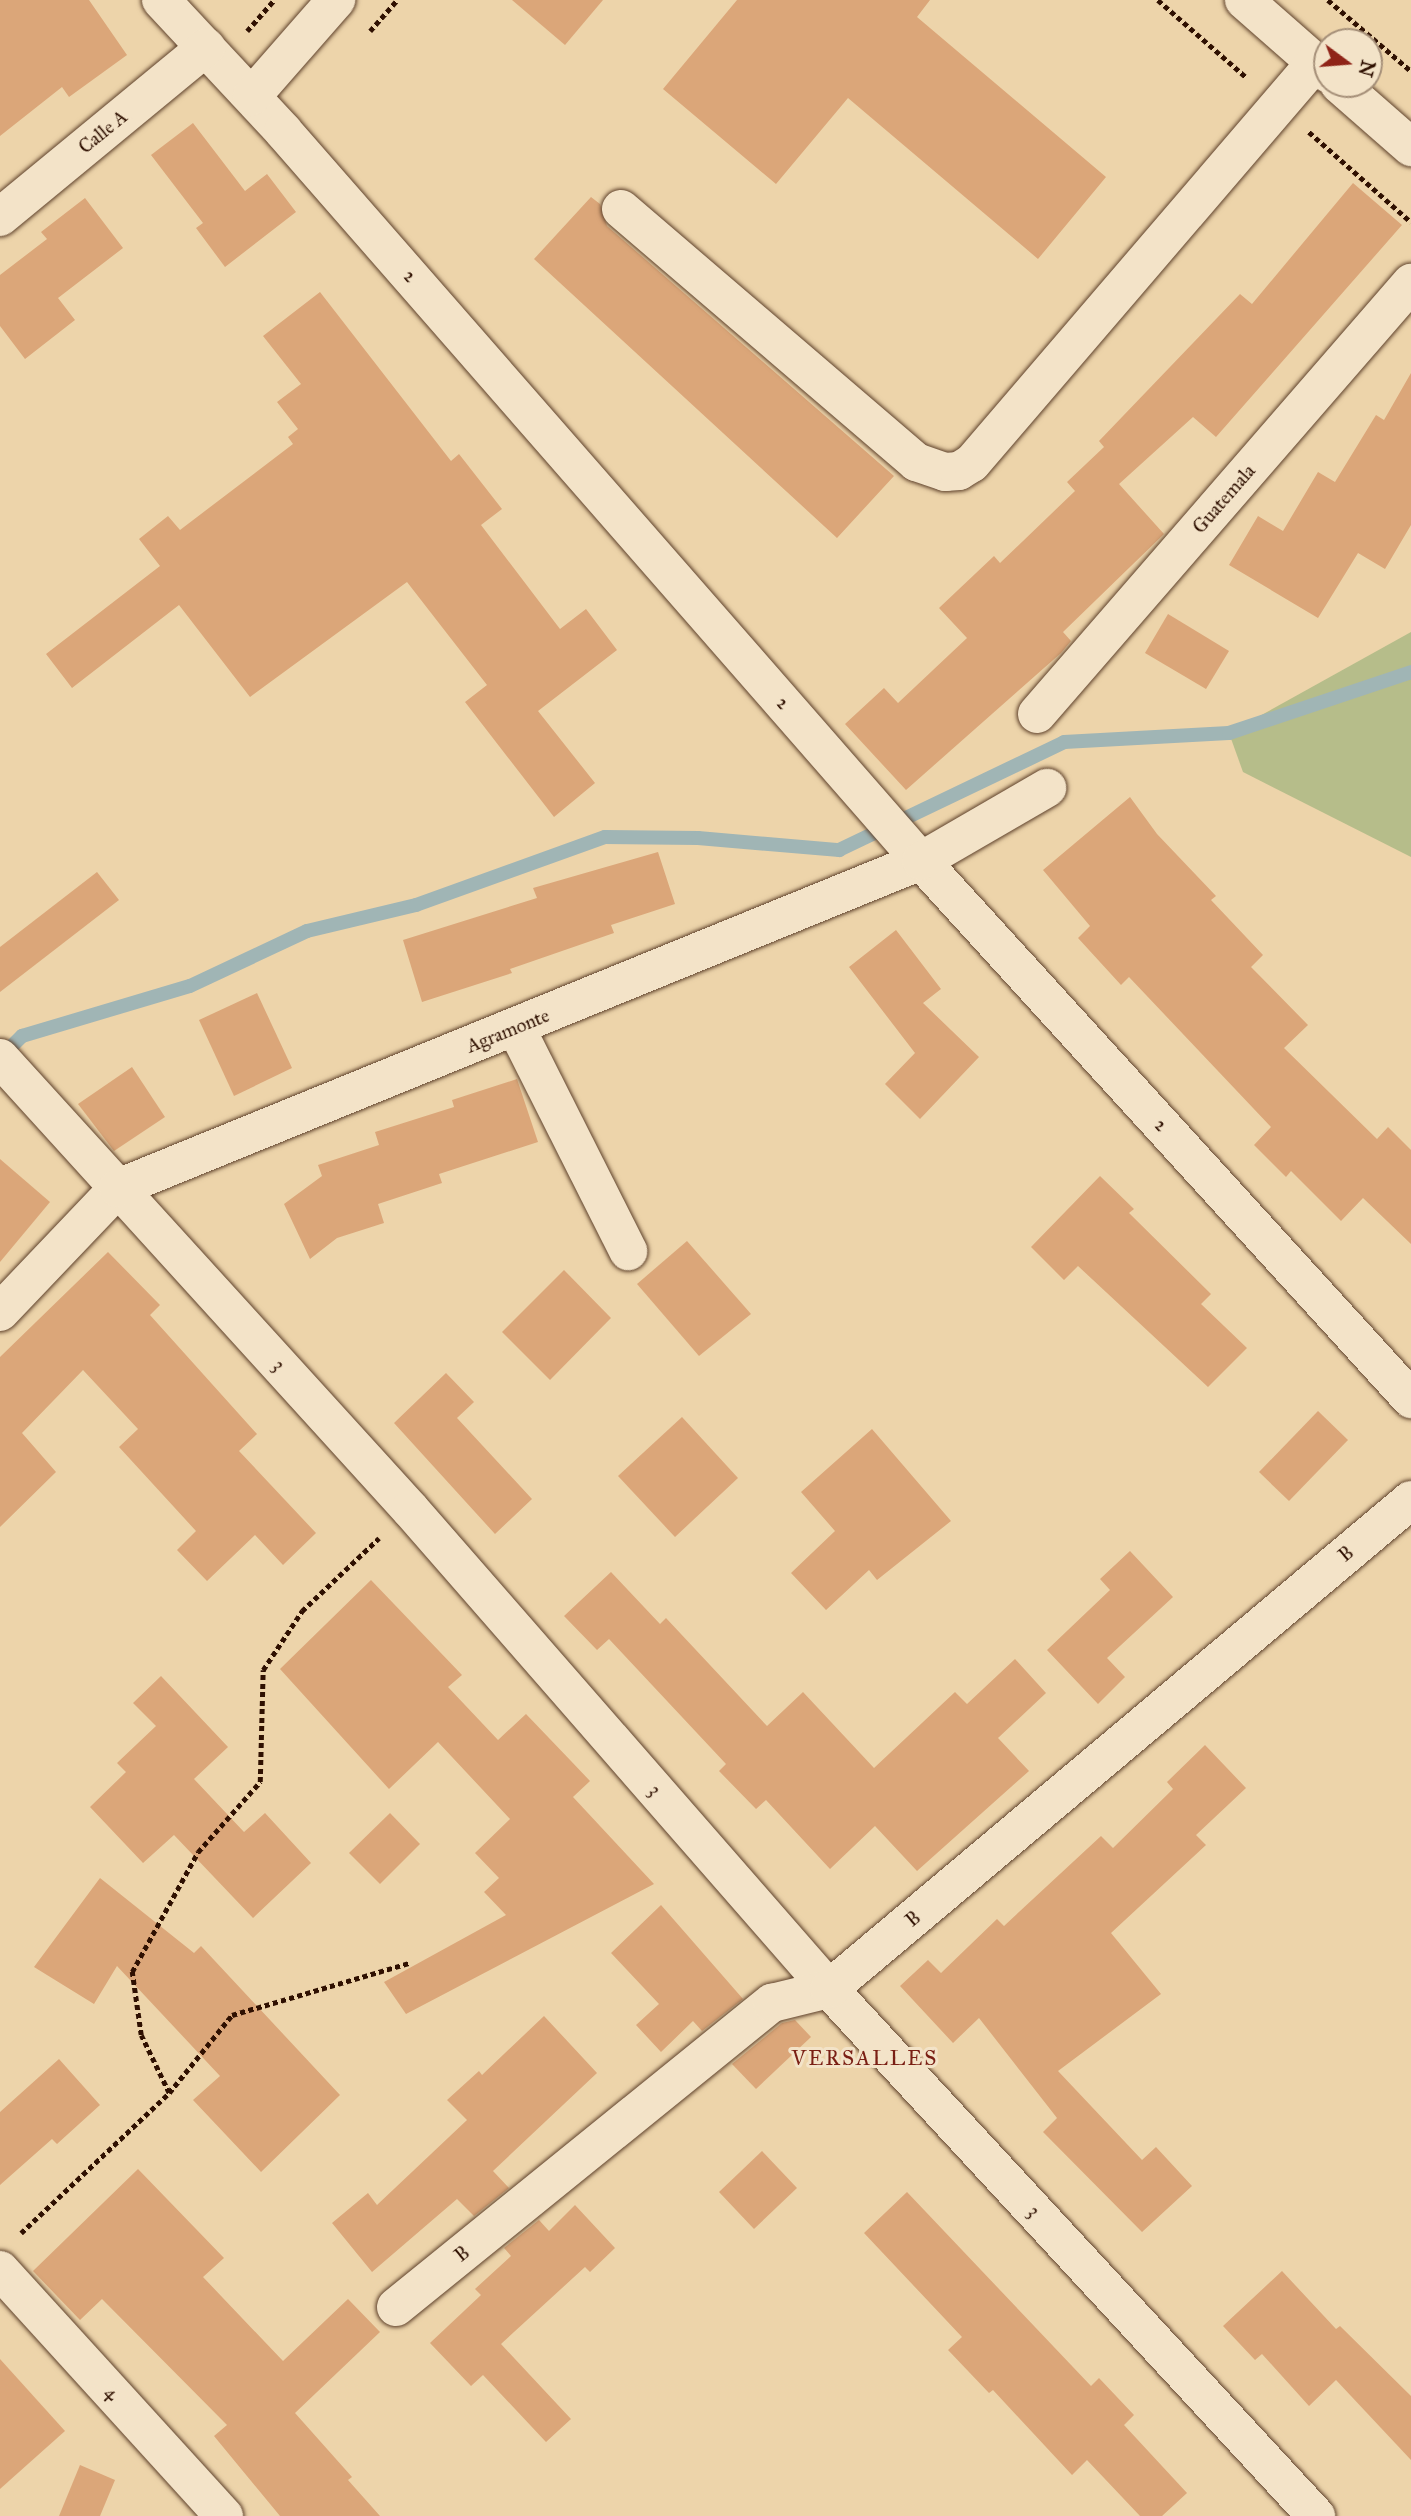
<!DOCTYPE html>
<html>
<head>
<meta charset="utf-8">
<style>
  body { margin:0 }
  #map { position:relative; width:1411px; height:2516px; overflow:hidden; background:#edd4aa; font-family:"IM FELL Great Primer",serif }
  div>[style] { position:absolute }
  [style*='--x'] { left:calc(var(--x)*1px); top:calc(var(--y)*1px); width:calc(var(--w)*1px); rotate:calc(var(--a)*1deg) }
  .green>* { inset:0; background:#b6bd8a }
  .stream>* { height:14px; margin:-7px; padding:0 7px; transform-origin:7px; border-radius:7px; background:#a0b5b5 }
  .building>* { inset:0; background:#dba679 }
  .path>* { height:4.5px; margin-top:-2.25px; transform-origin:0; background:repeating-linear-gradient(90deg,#2f1001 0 5px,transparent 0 8.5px) }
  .roads { filter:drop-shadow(0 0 2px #5e412b) drop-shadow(0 0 2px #5e412b) }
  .minor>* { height:38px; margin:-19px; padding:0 19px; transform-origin:19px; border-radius:19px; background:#f3e3c8 }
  span { translate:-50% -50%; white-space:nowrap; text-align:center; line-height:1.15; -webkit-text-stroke:6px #f3e3c8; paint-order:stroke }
  .street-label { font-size:19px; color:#2f1001 }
  .neighbourhood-label { font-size:21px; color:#7a1f14; letter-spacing:2px }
  .north { position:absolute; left:1313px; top:28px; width:70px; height:70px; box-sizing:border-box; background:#f3e3c8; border:2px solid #a58f78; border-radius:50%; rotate:106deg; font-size:19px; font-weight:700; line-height:28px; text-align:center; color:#2f1001 }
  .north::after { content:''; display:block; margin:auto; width:24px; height:32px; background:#8f2418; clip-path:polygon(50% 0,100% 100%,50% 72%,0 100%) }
</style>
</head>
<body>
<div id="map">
  <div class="green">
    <div style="clip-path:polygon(1411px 632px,1411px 857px,1243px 772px,1229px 733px)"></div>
  </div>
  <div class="stream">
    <div style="--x:1;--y:1057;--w:30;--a:-45"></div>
    <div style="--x:22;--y:1036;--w:175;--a:-16.6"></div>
    <div style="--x:190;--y:986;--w:129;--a:-25.2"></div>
    <div style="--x:307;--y:931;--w:112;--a:-13.4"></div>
    <div style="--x:416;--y:905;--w:201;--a:-19.8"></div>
    <div style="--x:605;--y:837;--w:93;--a:0.6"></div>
    <div style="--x:698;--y:838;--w:142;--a:4.9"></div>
    <div style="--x:839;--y:850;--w:250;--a:-25.6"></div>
    <div style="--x:1064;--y:742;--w:165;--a:-3.1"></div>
    <div style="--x:1229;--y:733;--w:192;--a:-18.5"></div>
  </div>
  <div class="building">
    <div style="clip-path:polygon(0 0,89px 0,127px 55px,69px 97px,62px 87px,0 136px)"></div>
    <div style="clip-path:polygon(512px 0,603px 0,565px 45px)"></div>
    <div style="clip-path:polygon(737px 0,930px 0,917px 17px,1106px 177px,1038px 259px,848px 98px,776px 184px,663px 89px)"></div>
    <div style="clip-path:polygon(193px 123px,245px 191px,267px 174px,296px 212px,225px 267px,196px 228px,203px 223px,151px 155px)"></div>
    <div style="clip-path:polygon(1353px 183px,1402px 225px,1216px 437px,1193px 417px,1119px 484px,1164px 534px,1063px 632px,1071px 641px,1061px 653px,906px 790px,845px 724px,884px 688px,898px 703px,967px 638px,939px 608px,994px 556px,1000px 563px,1075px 491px,1067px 482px,1104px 447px,1099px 441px,1240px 294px,1252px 304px)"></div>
    <div style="clip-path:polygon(591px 197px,600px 204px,607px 226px,894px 476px,837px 538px,534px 259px)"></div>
    <div style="clip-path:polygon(85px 198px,123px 248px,58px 298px,75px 320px,25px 359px,0 326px,0 275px,47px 239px,41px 232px)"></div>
    <div style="clip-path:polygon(320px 292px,451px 461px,459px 454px,502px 509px,481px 525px,560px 629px,586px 609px,617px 650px,538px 711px,595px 783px,554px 817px,465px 702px,487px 685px,407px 582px,250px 697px,179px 605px,72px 688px,46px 654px,160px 566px,139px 539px,168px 516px,180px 530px,293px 444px,288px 437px,298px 429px,277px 402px,301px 384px,263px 336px)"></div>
    <div style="clip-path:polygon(1411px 373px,1411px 525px,1385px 569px,1358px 553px,1318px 618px,1229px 565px,1258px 516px,1283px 531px,1318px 472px,1335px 482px,1376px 415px,1384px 420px)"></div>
    <div style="clip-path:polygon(1168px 614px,1229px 651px,1206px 689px,1145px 653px)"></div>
    <div style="clip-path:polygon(1130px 797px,1157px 834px,1216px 896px,1211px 900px,1263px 955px,1251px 967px,1308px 1025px,1284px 1048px,1377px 1139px,1388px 1127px,1411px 1150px,1411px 1244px,1363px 1198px,1341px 1221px,1291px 1171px,1286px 1177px,1254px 1145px,1271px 1127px,1129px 977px,1121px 985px,1078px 938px,1090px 926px,1043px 870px)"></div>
    <div style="clip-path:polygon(658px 852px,675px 904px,611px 925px,614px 933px,510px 969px,512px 973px,422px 1002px,403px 940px,537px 898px,533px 888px)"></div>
    <div style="clip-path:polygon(97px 872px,119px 900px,0 992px,0 947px)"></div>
    <div style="clip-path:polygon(896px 930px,941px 989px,923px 1003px,979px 1057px,920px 1119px,885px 1084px,915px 1053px,849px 967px)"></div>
    <div style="clip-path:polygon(257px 993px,292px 1068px,234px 1096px,199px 1020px)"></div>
    <div style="clip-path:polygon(132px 1067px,165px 1117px,114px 1151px,78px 1104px)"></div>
    <div style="clip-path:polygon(517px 1079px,538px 1142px,439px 1174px,442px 1183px,378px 1204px,384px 1223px,337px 1238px,310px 1259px,284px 1204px,322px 1176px,318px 1165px,379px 1145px,375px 1132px,454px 1107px,452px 1100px)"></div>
    <div style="clip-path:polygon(0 1159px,50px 1202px,0 1262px)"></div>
    <div style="clip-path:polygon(1100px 1176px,1134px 1209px,1129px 1213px,1211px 1294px,1201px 1304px,1247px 1348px,1208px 1387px,1078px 1266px,1064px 1280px,1031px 1247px)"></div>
    <div style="clip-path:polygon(687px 1241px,751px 1314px,699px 1356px,637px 1284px)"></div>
    <div style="clip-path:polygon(108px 1252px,160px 1305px,150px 1315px,257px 1434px,239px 1451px,316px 1533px,283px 1565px,255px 1535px,207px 1581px,177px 1550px,196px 1531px,119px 1447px,138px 1429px,83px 1370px,22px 1433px,56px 1472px,0 1527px,0 1357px)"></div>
    <div style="clip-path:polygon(564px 1270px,611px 1318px,550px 1380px,502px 1332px)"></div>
    <div style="clip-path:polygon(446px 1373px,474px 1402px,457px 1418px,532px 1499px,495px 1534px,394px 1423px)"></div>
    <div style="clip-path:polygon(1318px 1411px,1348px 1440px,1289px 1501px,1259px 1472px)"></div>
    <div style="clip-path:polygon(682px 1417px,738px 1478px,675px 1537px,618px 1476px)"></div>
    <div style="clip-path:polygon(872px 1429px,951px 1521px,877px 1580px,869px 1570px,826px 1610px,791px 1573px,835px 1531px,801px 1492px)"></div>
    <div style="clip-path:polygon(1130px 1551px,1173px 1597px,1107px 1658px,1125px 1677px,1098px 1704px,1047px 1650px,1110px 1590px,1100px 1579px)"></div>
    <div style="clip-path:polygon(611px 1572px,660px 1624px,666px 1618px,767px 1726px,803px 1692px,874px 1768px,955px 1692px,967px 1704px,1015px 1659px,1046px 1693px,998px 1738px,1029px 1771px,917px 1871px,875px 1826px,830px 1869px,766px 1800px,756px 1809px,719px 1771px,726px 1764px,609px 1639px,597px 1650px,564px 1616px)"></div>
    <div style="clip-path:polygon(371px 1580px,462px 1675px,448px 1687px,498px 1740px,526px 1714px,571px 1761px,590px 1781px,573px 1797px,654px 1884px,406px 2014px,384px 1982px,506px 1915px,484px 1892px,499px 1878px,475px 1853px,510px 1819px,438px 1742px,389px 1789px,280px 1669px)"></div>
    <div style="clip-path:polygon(161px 1676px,228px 1747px,194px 1779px,244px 1832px,265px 1813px,311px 1863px,253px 1918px,174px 1835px,143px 1863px,90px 1807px,126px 1772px,117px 1763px,156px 1726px,133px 1703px)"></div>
    <div style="clip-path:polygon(1205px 1745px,1246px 1788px,1196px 1835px,1206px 1845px,1111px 1933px,1161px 1994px,1058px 2071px,1142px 2160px,1156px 2147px,1192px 2186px,1142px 2232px,1043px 2132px,1057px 2118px,979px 2018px,953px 2043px,900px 1986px,928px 1960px,941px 1973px,997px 1919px,1004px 1926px,1101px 1836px,1113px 1848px,1173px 1789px,1167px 1782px)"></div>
    <div style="clip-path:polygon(390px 1813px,420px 1844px,380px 1884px,349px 1853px)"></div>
    <div style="clip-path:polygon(100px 1878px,194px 1953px,201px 1946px,340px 2095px,261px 2172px,193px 2100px,220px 2076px,117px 1966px,94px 2004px,34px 1967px)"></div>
    <div style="clip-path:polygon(661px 1905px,743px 1999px,702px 2031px,693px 2021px,661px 2052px,636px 2025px,659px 2004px,611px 1953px)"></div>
    <div style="clip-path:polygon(544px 2016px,597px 2073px,493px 2171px,509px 2188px,474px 2216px,457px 2199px,372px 2272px,332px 2223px,368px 2193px,377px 2205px,467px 2120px,447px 2100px,479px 2071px,482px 2075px)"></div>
    <div style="clip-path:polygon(795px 2020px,811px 2037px,756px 2089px,732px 2064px,782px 2023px)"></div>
    <div style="clip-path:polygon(59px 2059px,100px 2105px,57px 2144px,52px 2139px,0 2185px,0 2112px)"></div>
    <div style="clip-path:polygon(762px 2151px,797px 2188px,754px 2229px,719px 2192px)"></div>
    <div style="clip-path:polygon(138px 2169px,224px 2258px,203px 2277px,283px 2361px,348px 2299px,380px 2332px,295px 2413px,352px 2477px,348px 2480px,380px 2516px,280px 2516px,214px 2436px,227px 2425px,102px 2299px,80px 2320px,33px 2271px)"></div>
    <div style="clip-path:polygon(907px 2192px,1091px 2386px,1099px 2378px,1134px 2415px,1124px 2425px,1187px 2493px,1162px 2516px,1140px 2516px,1087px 2460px,1072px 2475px,993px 2390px,989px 2393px,948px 2350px,962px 2337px,864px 2233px)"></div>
    <div style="clip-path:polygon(575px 2205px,615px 2248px,590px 2272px,585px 2267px,501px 2344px,571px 2419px,546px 2442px,483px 2375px,471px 2386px,430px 2343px,481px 2295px,475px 2289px,511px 2256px,504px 2248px,539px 2220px,549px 2231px)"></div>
    <div style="clip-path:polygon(1282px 2271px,1336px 2329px,1340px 2326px,1411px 2396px,1411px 2460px,1336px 2380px,1309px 2406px,1262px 2354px,1255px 2360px,1223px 2326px)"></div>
    <div style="clip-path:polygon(0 2359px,65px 2431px,0 2489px)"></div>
    <div style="clip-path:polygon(80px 2465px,115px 2480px,100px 2516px,59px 2516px)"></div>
  </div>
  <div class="path">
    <div style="--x:1158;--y:0;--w:118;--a:41.2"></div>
    <div style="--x:1328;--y:0;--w:109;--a:40.5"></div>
    <div style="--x:247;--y:31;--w:41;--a:-48.9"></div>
    <div style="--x:370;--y:31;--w:41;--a:-48.9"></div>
    <div style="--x:1309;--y:132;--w:136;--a:41.4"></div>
    <div style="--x:169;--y:2093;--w:100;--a:-51.1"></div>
    <div style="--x:232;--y:2015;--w:184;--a:-16.4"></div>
    <div style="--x:21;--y:2233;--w:204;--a:-43.4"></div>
    <div style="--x:169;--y:2093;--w:64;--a:-115.8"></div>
    <div style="--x:141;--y:2035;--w:64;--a:-98.1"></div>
    <div style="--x:132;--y:1972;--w:137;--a:-61.2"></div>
    <div style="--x:198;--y:1852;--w:94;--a:-48.5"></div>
    <div style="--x:260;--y:1782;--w:112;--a:-88.5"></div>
    <div style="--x:263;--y:1670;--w:71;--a:-56.5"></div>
    <div style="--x:302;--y:1611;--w:106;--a:-43.5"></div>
  </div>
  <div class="roads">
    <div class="minor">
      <div style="--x:161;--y:0;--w:179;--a:47"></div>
      <div style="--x:283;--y:131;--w:970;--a:48.85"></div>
      <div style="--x:921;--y:861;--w:728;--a:47.67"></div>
      <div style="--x:1244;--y:0;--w:111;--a:41.3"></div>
      <div style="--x:1339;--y:84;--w:96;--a:41.2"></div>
      <div style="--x:252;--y:96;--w:128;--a:-48.8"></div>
      <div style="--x:621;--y:209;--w:389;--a:40.6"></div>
      <div style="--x:916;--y:462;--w:31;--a:19"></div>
      <div style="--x:945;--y:472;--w:14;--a:-4"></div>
      <div style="--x:959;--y:471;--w:15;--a:-32"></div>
      <div style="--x:972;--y:463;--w:527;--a:-49.39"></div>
      <div style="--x:0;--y:217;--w:267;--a:-39.5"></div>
      <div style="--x:1037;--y:714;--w:571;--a:-49.05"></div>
      <div style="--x:516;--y:1028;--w:250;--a:63.3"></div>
      <div style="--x:0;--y:1058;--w:610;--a:47.73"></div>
      <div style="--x:410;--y:1509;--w:637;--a:48.88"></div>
      <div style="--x:829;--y:1989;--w:718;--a:47.26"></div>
      <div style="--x:0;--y:1312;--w:171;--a:-46.4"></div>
      <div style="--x:118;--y:1188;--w:867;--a:-22.16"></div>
      <div style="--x:921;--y:861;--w:146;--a:-30.1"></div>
      <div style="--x:0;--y:2270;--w:333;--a:47.7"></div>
      <div style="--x:396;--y:2307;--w:484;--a:-39"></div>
      <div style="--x:772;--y:2003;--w:59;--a:-13.8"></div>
      <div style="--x:829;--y:1989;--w:760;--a:-40.04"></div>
    </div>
  </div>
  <div class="street-label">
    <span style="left:103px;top:132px;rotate:-39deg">Calle A</span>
    <span style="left:410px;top:276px;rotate:49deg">2</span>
    <span style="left:1224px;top:499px;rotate:-49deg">Guatemala</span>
    <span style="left:783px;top:703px;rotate:49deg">2</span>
    <span style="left:508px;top:1031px;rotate:-22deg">Agramonte</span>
    <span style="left:1161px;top:1125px;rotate:48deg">2</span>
    <span style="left:279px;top:1365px;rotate:48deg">3</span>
    <span style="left:1346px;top:1554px;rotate:-40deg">B</span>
    <span style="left:655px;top:1790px;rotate:49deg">3</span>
    <span style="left:913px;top:1919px;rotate:-40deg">B</span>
    <span style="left:1034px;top:2211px;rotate:47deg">3</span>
    <span style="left:462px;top:2254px;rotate:-39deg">B</span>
    <span style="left:112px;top:2393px;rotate:48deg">4</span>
  </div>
  <div class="neighbourhood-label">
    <span style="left:865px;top:2058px">VERSALLES</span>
  </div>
  <div class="north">N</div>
</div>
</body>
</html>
